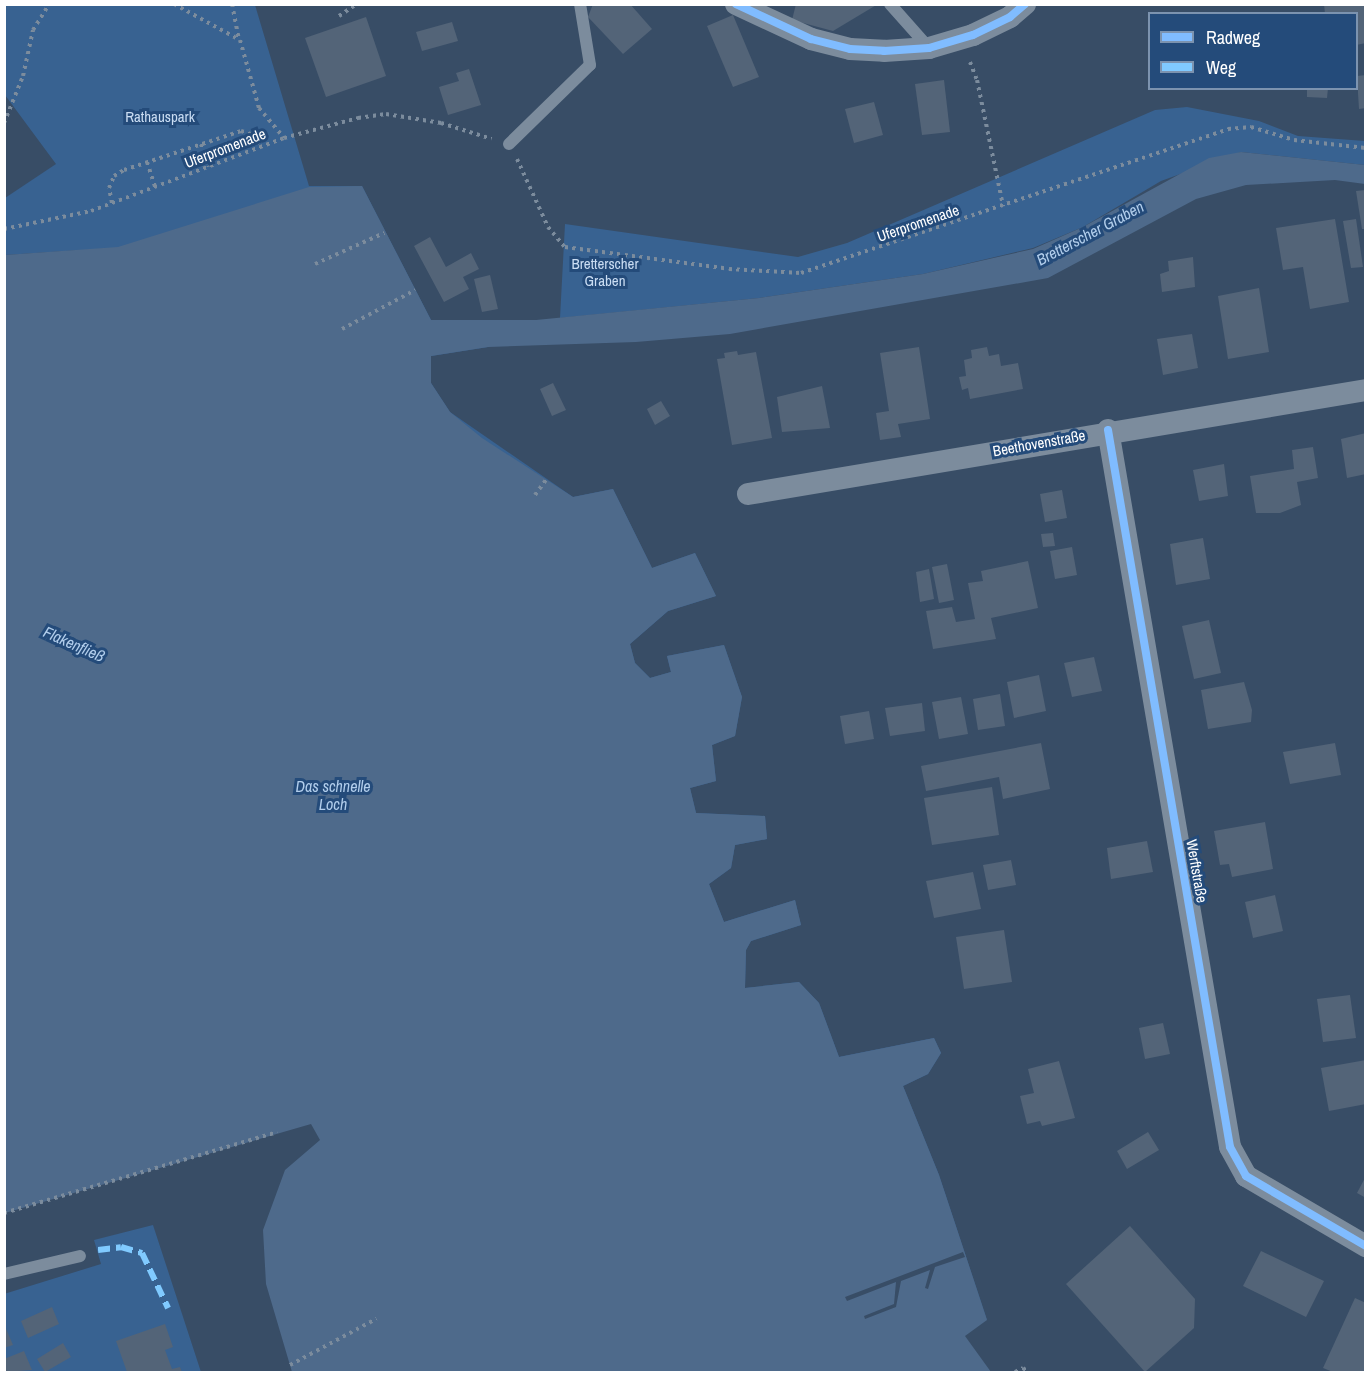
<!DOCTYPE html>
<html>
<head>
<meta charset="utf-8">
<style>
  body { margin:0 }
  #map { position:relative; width:1370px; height:1377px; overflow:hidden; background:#384d66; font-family:"Archivo Narrow",sans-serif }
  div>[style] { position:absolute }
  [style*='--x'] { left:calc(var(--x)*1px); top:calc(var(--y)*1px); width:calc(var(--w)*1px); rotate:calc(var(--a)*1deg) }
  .green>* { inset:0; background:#386291 }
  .water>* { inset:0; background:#4e6a8b }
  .pier>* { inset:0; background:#384d66 }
  .building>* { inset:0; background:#536478 }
  .path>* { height:4px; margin-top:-2px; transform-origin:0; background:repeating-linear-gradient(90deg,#7c8c9d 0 3px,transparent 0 7.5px) }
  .service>* { height:12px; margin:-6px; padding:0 6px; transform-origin:6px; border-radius:6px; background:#7c8c9d }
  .minor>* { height:22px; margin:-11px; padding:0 11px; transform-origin:11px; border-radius:11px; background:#7c8c9d }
  .quiet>* { height:6px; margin-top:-3px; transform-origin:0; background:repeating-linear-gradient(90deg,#80caff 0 12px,transparent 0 18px) }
  .cycleway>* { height:8px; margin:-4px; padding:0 4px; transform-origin:4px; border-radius:4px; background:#80bcff }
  span { translate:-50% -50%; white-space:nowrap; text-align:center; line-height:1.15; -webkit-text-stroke:6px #244b7a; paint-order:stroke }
  .park-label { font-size:15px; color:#caddf3 }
  .street-label { font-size:15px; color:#fff }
  .water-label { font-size:16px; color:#b2ceec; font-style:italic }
  .frame { position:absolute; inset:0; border:6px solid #fff; pointer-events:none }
  .legend { position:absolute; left:1148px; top:12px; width:210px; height:78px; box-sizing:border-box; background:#244b7a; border:2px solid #7c93af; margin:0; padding:8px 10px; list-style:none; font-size:18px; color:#fff }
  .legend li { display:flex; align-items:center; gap:12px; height:30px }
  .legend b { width:30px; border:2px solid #7c93af }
</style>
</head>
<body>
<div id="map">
  <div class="green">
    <div style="clip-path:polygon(5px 5px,255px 5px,309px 186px,362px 186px,431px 320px,490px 320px,488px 347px,431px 356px,431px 383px,450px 412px,573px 497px,613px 489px,652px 568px,695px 553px,716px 596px,668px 611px,630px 644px,635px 663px,650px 678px,671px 672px,667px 656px,724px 645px,742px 697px,735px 736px,712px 745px,716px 781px,690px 788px,696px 813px,765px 816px,767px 839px,735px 845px,731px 868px,709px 884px,724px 922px,795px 900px,801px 925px,751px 941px,746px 950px,745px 988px,799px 982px,819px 1003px,839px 1057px,934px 1038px,941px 1053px,928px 1074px,903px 1086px,939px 1175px,987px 1320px,81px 250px,5px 255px,5px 198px,56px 164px,5px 95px)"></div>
    <div style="clip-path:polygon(1187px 107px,1259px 121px,1298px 136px,1365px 141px,1365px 165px,1241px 152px,1161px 181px,1083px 227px,1033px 248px,923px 274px,759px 298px,560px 318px,565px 224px,798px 257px,847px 243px,1155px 110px)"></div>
    <div style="clip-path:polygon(153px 1225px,201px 1372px,5px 1372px,4px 1294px,101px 1264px,94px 1240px)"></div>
  </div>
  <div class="water">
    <div style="clip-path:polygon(1241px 152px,1365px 165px,1365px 184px,1335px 180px,1246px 185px,1196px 199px,1048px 278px,730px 334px,636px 342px,488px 347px,431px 356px,431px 383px,450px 412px,482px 438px,573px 497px,613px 489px,652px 568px,695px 553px,716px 596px,668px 611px,630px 644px,635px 663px,650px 678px,671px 672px,667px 656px,724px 645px,742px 697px,735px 736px,712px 745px,716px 781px,690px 788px,696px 813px,765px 816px,767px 839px,735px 845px,731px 868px,709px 884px,724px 922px,795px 900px,801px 925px,751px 941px,746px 950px,745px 988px,799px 982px,819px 1003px,839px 1057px,934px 1038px,941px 1053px,928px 1074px,903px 1086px,939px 1175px,987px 1320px,965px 1336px,991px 1372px,292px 1372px,266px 1284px,263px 1230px,285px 1170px,320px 1140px,311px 1124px,5px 1213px,5px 255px,118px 247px,309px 187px,362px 186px,431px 320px,536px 320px,759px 298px,923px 274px,1033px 249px,1083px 227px,1209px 158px)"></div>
  </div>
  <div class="pier">
    <div style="clip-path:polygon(963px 1252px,965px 1257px,935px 1267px,928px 1289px,925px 1288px,930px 1270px,901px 1281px,896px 1307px,865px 1319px,864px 1316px,894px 1304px,896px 1282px,847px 1301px,845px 1297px)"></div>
  </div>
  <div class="building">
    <div style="clip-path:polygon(593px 4px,630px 4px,652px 29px,623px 54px,588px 17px)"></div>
    <div style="clip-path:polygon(796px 4px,878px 4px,833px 31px,792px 20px)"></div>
    <div style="clip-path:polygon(1324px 4px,1366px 4px,1366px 43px,1356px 45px,1356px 14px,1325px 14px)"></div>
    <div style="clip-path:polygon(733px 15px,759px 77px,733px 87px,707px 26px)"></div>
    <div style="clip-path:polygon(366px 17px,386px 76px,326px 97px,305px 38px)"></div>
    <div style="clip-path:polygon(452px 22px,458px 41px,422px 51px,416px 32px)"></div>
    <div style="clip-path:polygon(469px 69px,481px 105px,448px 115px,439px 87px,459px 81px,456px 73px)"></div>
    <div style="clip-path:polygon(1366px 75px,1366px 108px,1359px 109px,1357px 76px)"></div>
    <div style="clip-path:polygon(944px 80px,950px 132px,922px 135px,915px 84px)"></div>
    <div style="clip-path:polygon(1307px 88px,1328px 88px,1327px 98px,1307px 97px)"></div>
    <div style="clip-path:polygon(874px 102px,883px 135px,854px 143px,845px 109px)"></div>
    <div style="clip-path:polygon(1366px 190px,1366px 229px,1362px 229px,1356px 191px)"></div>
    <div style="clip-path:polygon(1335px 219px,1349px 302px,1310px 309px,1303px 267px,1283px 270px,1276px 228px)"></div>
    <div style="clip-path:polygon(1356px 219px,1363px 267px,1351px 268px,1343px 221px)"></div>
    <div style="clip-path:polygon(430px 237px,446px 267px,471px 253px,479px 269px,463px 277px,469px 289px,444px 302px,414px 246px)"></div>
    <div style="clip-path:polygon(1193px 257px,1195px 287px,1162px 292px,1160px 274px,1169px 271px,1168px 261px)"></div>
    <div style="clip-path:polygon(490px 275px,498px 309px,482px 312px,474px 279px)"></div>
    <div style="clip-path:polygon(1259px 288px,1269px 352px,1228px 359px,1218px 296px)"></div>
    <div style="clip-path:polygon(1192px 334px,1198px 368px,1163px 375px,1157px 339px)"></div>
    <div style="clip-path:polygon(919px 347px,930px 419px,898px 424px,901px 437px,880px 440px,876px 413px,889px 411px,880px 353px)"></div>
    <div style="clip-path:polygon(987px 347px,989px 356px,999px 354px,1001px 366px,1018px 363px,1023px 389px,970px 399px,968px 388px,962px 390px,959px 377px,966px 376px,964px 360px,972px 358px,971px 350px)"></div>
    <div style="clip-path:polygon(737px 351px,738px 355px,756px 352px,772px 438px,732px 445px,717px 359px,725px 358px,724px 353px)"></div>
    <div style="clip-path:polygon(553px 383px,566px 410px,552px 416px,540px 389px)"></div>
    <div style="clip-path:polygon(822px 386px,830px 428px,782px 432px,777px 397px)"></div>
    <div style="clip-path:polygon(661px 401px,670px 416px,655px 425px,647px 409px)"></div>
    <div style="clip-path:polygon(1366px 433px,1366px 474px,1347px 478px,1341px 439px)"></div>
    <div style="clip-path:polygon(1313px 447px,1318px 478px,1297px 482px,1301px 505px,1280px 513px,1256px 513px,1250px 476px,1294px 469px,1292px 450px)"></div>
    <div style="clip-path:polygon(1224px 464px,1228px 496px,1199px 501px,1193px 470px)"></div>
    <div style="clip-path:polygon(1062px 490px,1067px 518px,1045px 522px,1040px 494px)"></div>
    <div style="clip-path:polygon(1053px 533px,1055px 546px,1043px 547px,1041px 534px)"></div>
    <div style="clip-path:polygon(1203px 538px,1210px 579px,1176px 585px,1170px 544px)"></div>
    <div style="clip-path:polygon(1072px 547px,1077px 575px,1055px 579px,1050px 551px)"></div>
    <div style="clip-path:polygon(1028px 561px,1038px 608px,991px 618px,996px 639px,933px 649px,926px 611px,952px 607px,956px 622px,975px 619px,968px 583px,983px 581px,981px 571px)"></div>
    <div style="clip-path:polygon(947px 564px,954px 600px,939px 603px,932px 567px)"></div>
    <div style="clip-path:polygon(929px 569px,934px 599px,920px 602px,916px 572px)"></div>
    <div style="clip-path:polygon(1209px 620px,1221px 673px,1194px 679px,1182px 626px)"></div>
    <div style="clip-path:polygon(1094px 657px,1102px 691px,1072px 697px,1064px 663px)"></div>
    <div style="clip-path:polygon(1039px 675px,1046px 711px,1014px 718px,1007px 682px)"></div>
    <div style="clip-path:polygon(1244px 682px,1252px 710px,1251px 722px,1208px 729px,1201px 690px)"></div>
    <div style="clip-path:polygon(1000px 694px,1005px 726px,978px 730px,973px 699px)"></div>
    <div style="clip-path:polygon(961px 697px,968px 734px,939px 739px,932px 702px)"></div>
    <div style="clip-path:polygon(922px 703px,925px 731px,890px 736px,885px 708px)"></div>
    <div style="clip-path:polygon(869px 711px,874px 739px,845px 744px,840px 716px)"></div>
    <div style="clip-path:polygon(1041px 743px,1050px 789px,1003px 799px,999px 777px,926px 791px,921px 766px)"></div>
    <div style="clip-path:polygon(1335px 743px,1341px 775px,1290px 784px,1283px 752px)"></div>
    <div style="clip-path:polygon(992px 787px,999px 835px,932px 845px,924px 798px)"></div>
    <div style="clip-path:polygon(1265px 822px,1273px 869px,1232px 877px,1229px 864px,1220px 865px,1214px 831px)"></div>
    <div style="clip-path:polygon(1147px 841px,1153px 872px,1111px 879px,1107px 848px)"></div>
    <div style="clip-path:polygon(1011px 860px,1016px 885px,988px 890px,983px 865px)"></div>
    <div style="clip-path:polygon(973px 872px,981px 909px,934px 918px,926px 881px)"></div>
    <div style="clip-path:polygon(1275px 895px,1283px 931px,1253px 938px,1245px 902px)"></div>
    <div style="clip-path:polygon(1004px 930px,1012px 982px,964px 989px,956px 937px)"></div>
    <div style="clip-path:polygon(1350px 995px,1356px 1038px,1323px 1042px,1317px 999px)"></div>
    <div style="clip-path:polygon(1163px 1023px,1170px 1054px,1145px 1059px,1139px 1028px)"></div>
    <div style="clip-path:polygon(1366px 1060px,1366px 1104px,1329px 1111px,1321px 1068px)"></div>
    <div style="clip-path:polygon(1059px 1061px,1075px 1118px,1042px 1126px,1040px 1121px,1027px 1124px,1020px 1096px,1034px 1093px,1028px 1069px)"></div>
    <div style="clip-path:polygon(1148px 1132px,1159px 1150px,1127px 1169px,1117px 1151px)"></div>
    <div style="clip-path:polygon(1366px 1176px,1366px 1198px,1357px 1193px)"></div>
    <div style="clip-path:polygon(1130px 1226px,1195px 1299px,1194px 1328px,1145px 1372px,1066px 1284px)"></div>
    <div style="clip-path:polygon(1261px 1251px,1324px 1281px,1306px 1317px,1243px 1286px)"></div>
    <div style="clip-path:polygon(1355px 1298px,1366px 1303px,1366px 1372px,1333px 1372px,1323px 1368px)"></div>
    <div style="clip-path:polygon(52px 1307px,59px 1324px,28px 1338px,21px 1321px)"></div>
    <div style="clip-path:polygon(4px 1324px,13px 1345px,4px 1348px)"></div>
    <div style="clip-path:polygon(165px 1324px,173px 1347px,165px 1350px,172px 1369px,180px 1367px,182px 1372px,127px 1372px,116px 1341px)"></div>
    <div style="clip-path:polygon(63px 1343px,71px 1357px,45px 1372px,37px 1359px)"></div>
    <div style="clip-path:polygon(24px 1351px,32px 1370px,4px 1372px,4px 1359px)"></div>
  </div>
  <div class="path">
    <div style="--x:174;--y:4;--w:75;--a:28.6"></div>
    <div style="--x:240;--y:40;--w:71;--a:74.4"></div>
    <div style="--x:259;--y:108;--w:39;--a:50"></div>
    <div style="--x:232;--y:4;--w:37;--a:79"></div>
    <div style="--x:339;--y:16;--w:22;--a:-34"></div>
    <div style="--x:970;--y:62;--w:19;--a:69"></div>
    <div style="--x:977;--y:80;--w:129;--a:78.3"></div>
    <div style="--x:4;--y:123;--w:51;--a:-68"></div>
    <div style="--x:23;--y:76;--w:47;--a:-77.7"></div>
    <div style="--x:33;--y:30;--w:31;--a:-58"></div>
    <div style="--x:201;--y:144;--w:24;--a:71"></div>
    <div style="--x:517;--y:159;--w:75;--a:65.5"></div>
    <div style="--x:548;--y:227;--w:26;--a:50"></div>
    <div style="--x:565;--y:247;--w:165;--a:7.6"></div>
    <div style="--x:729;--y:269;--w:72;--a:3.2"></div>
    <div style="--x:801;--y:273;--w:451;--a:-18.6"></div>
    <div style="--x:1228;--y:129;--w:23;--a:-5"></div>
    <div style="--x:1251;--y:127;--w:45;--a:16.8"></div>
    <div style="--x:1294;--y:140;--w:72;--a:6.3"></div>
    <div style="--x:147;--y:162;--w:26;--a:72"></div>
    <div style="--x:112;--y:203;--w:15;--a:-101"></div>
    <div style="--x:109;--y:188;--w:13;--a:-67"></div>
    <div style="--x:114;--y:176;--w:12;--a:-31"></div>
    <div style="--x:124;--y:170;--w:123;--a:-18.4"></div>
    <div style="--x:241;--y:131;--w:14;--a:17"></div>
    <div style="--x:254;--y:135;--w:14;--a:54"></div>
    <div style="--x:4;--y:229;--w:89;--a:-11.7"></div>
    <div style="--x:91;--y:211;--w:206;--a:-20.7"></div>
    <div style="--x:284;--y:138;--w:77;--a:-15.1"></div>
    <div style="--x:358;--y:118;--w:28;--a:-8"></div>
    <div style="--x:386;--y:114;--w:56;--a:9.3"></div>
    <div style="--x:441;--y:123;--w:53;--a:17.4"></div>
    <div style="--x:315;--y:264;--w:76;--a:-24.2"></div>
    <div style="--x:342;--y:329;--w:83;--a:-28.1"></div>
    <div style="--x:535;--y:495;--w:19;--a:-54"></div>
    <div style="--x:4;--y:1213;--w:285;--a:-16.5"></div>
    <div style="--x:290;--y:1365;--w:98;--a:-28.1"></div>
    <div style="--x:1015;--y:1372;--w:9;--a:-27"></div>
    <div style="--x:1023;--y:1368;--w:6;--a:39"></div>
  </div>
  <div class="service">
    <div style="--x:890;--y:4;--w:59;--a:48.4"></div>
    <div style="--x:509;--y:144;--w:113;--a:-44.3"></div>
    <div style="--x:590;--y:65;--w:62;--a:-99.3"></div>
    <div style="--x:4;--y:1274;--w:78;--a:-13.3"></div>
  </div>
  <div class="minor">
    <div style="--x:736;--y:4;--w:83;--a:25"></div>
    <div style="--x:811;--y:39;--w:40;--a:14.4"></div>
    <div style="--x:850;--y:49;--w:34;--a:3"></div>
    <div style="--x:884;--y:51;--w:45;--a:-3.8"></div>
    <div style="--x:929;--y:48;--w:46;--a:-16.5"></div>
    <div style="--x:973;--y:35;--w:41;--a:-25.9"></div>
    <div style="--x:1010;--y:17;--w:20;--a:-41"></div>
    <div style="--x:1108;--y:430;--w:727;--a:80.34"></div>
    <div style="--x:1230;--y:1147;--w:33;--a:61"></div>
    <div style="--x:1246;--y:1176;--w:139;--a:30.3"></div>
    <div style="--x:748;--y:494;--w:627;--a:-9.55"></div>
  </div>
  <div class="quiet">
    <div style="--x:98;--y:1250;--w:23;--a:-7"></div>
    <div style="--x:121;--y:1247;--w:22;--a:16"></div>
    <div style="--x:142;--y:1253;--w:61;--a:64.7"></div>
  </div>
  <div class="cycleway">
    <div style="--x:736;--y:4;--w:83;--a:25"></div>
    <div style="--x:811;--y:39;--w:40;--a:14.4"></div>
    <div style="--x:850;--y:49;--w:34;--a:3"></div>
    <div style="--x:884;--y:51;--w:45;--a:-3.8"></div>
    <div style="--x:929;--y:48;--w:46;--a:-16.5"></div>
    <div style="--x:973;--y:35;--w:41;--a:-25.9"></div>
    <div style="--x:1010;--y:17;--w:20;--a:-41"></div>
    <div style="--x:1108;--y:430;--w:727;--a:80.34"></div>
    <div style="--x:1230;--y:1147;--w:33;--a:61"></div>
    <div style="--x:1246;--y:1176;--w:139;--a:30.3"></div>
  </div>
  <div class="park-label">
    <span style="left:160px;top:117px">Rathauspark</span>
    <span style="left:605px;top:272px">Bretterscher<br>Graben</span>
  </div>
  <div class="street-label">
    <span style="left:225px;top:148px;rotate:-21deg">Uferpromenade</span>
    <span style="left:918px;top:223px;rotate:-19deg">Uferpromenade</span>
    <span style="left:1039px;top:443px;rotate:-10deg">Beethovenstraße</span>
    <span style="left:1197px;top:871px;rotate:80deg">Werftstraße</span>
  </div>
  <div class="water-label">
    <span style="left:1090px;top:233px;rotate:-28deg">Bretterscher Graben</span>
    <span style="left:74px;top:644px;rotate:24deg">Flakenfließ</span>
    <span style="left:333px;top:795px">Das schnelle<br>Loch</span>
  </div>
  <div class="frame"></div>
  <ul class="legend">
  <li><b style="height:8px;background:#80bcff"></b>Radweg</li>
  <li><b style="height:8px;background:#80caff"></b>Weg</li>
  </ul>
</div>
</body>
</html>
